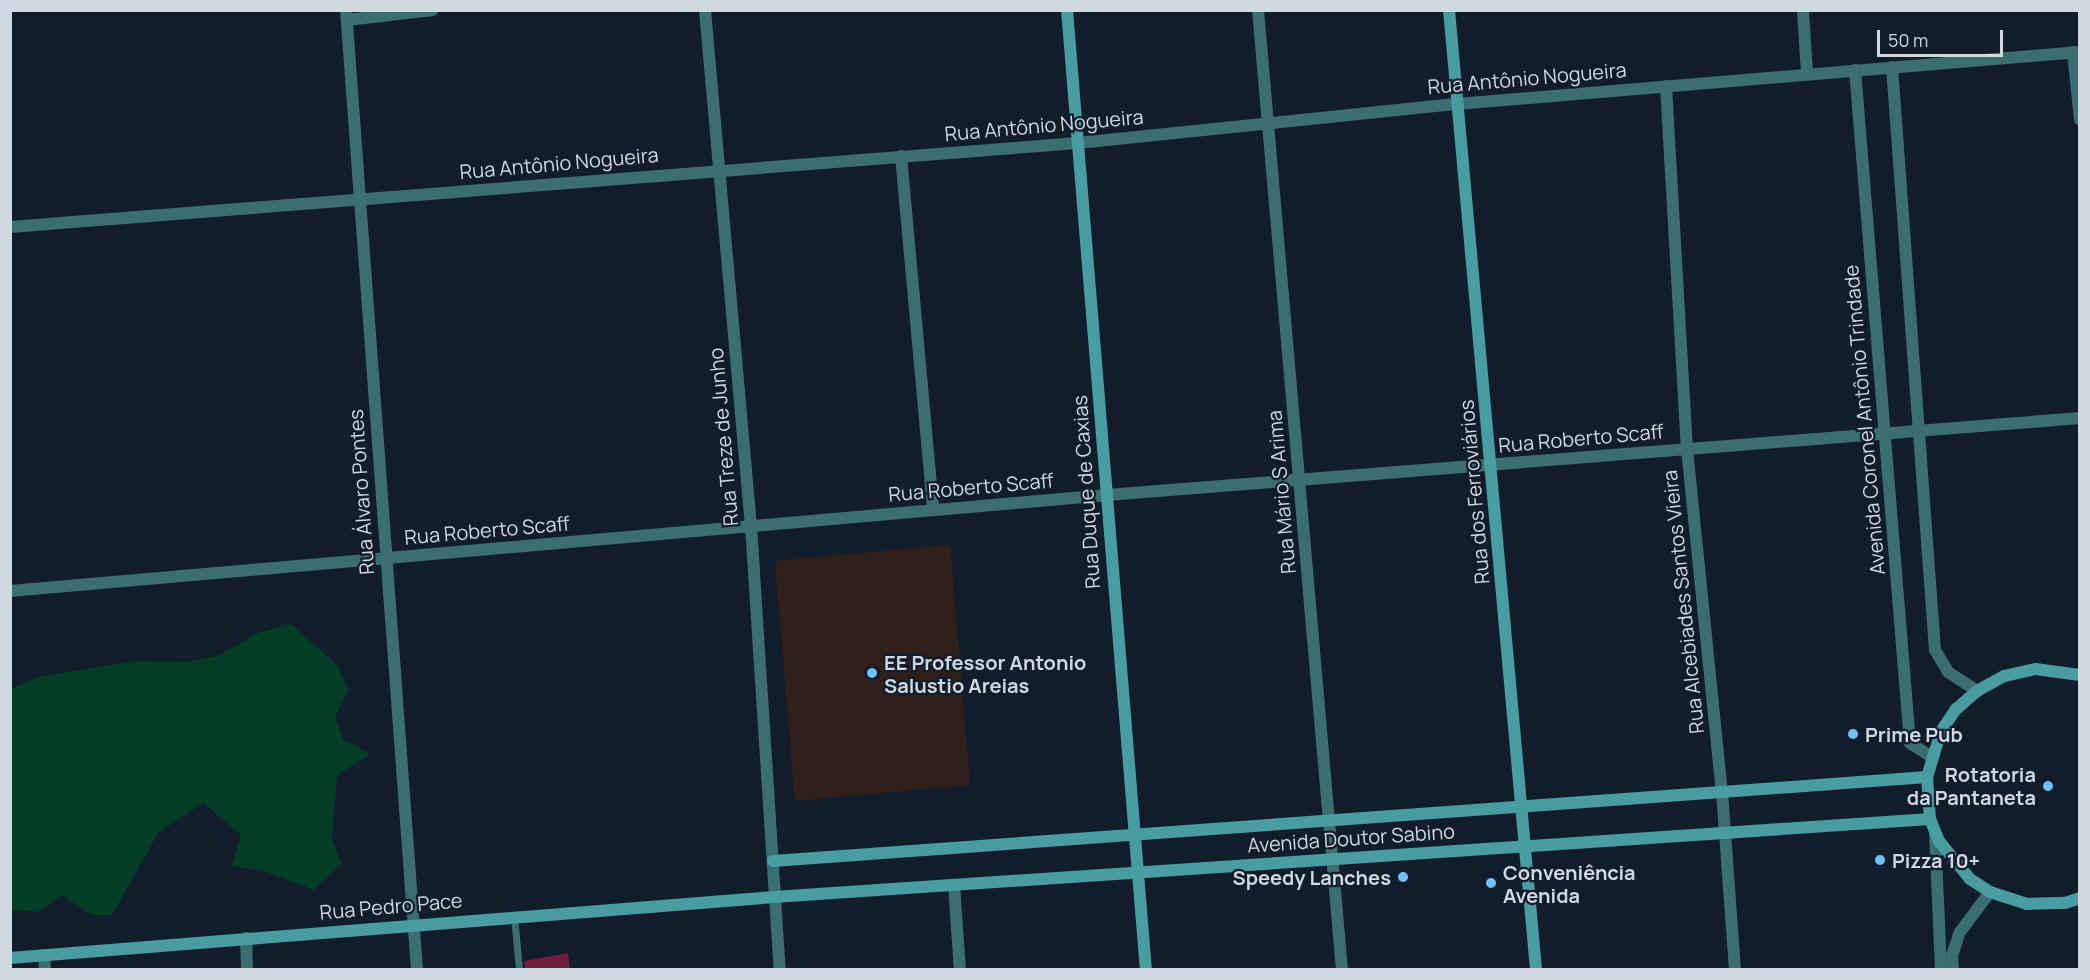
<!DOCTYPE html>
<html>
<head>
<meta charset="utf-8">
<style>
  body { margin:0 }
  #map { position:relative; width:2090px; height:980px; overflow:hidden; background:#121d2c; font-family:Manrope,sans-serif }
  div>[style] { position:absolute }
  [style*='--x'] { left:calc(var(--x)*1px); top:calc(var(--y)*1px); width:calc(var(--w)*1px); rotate:calc(var(--a)*1deg) }
  .education>* { inset:0; background:#301f19 }
  .green>* { inset:0; background:#033d26 }
  .building>* { inset:0; background:#6f1c41 }
  .lane>* { height:7px; margin:-3.5px; padding:0 3.5px; transform-origin:3.5px; border-radius:3.5px; background:#3c6e71 }
  .street>* { height:12px; margin:-6px; padding:0 6px; transform-origin:6px; border-radius:6px; background:#3c6e71 }
  .secondary>* { height:12px; margin:-6px; padding:0 6px; transform-origin:6px; border-radius:6px; background:#499da1 }
  .dots>* { width:16px; height:16px; translate:-50% -50%; box-sizing:border-box; border:3px solid #121d2c; border-radius:50% }
  span { translate:-50% -50%; white-space:nowrap; text-align:center; line-height:1.15; -webkit-text-stroke:4.5px #121d2c; paint-order:stroke }
  .street-label { font-size:20px; color:#d0d8e2 }
  .poi-label { font-size:20px; color:#d0d8e2; font-weight:700 }
  .left { translate:0 -50%; text-align:left }
  .right { translate:-100% -50%; text-align:right }
  .frame { position:absolute; inset:0; border:12px solid #d0d8e2; pointer-events:none }
  .scale { position:absolute; left:1877px; top:30px; width:126px; height:27px; box-sizing:border-box; border:3px solid #d0d8e2; border-top:0; padding-left:8px; font-size:18px; line-height:21px; white-space:nowrap; color:#d0d8e2; -webkit-text-stroke:4px #121d2c; paint-order:stroke }
</style>
</head>
<body>
<div id="map">
  <div class="education">
    <div style="clip-path:polygon(950px 545px,970px 785px,795px 801px,775px 561px)"></div>
  </div>
  <div class="green">
    <div style="clip-path:polygon(291px 624px,337px 665px,348px 690px,335px 717px,343px 739px,370px 754px,337px 775px,332px 838px,341px 864px,314px 890px,262px 870px,232px 866px,241px 835px,203px 803px,158px 833px,112px 915px,92px 915px,62px 895px,37px 912px,11px 910px,11px 689px,38px 677px,136px 661px,189px 662px,220px 655px,258px 633px)"></div>
  </div>
  <div class="building">
    <div style="clip-path:polygon(568px 953px,570px 969px,525px 969px,524px 961px)"></div>
  </div>
  <div class="lane">
    <div style="--x:514;--y:916;--w:54;--a:84.7"></div>
  </div>
  <div class="street">
    <div style="--x:346;--y:10;--w:963;--a:85.77"></div>
    <div style="--x:705;--y:10;--w:518;--a:84.91"></div>
    <div style="--x:751;--y:526;--w:445;--a:86.3"></div>
    <div style="--x:1258;--y:10;--w:964;--a:85"></div>
    <div style="--x:1803;--y:10;--w:64;--a:86.4"></div>
    <div style="--x:347;--y:20;--w:86;--a:-6.7"></div>
    <div style="--x:2073;--y:52;--w:68;--a:84.1"></div>
    <div style="--x:1892;--y:67;--w:585;--a:85.78"></div>
    <div style="--x:1935;--y:650;--w:26;--a:59"></div>
    <div style="--x:1948;--y:672;--w:35;--a:33"></div>
    <div style="--x:1855;--y:70;--w:675;--a:85.33"></div>
    <div style="--x:1910;--y:743;--w:24;--a:33"></div>
    <div style="--x:1666;--y:86;--w:364;--a:86.7"></div>
    <div style="--x:1687;--y:449;--w:345;--a:84.2"></div>
    <div style="--x:1722;--y:792;--w:178;--a:85.8"></div>
    <div style="--x:901;--y:156;--w:355;--a:84.8"></div>
    <div style="--x:10;--y:227;--w:1071;--a:-4.5"></div>
    <div style="--x:1078;--y:143;--w:381;--a:-5.9"></div>
    <div style="--x:1457;--y:104;--w:625;--a:-4.77"></div>
    <div style="--x:10;--y:591;--w:1101;--a:-5"></div>
    <div style="--x:1107;--y:495;--w:976;--a:-4.52"></div>
    <div style="--x:1935;--y:832;--w:138;--a:87.5"></div>
    <div style="--x:954;--y:885;--w:85;--a:86"></div>
    <div style="--x:246;--y:938;--w:32;--a:88"></div>
    <div style="--x:44;--y:955;--w:15;--a:86"></div>
    <div style="--x:1953;--y:970;--w:14;--a:-94"></div>
    <div style="--x:1952;--y:956;--w:25;--a:-72"></div>
    <div style="--x:1960;--y:932;--w:50;--a:-53.1"></div>
  </div>
  <div class="secondary">
    <div style="--x:1067;--y:10;--w:963;--a:85.3"></div>
    <div style="--x:1449;--y:10;--w:964;--a:84.82"></div>
    <div style="--x:2080;--y:675;--w:45;--a:-172.4"></div>
    <div style="--x:2035;--y:669;--w:32;--a:167"></div>
    <div style="--x:2004;--y:676;--w:31;--a:151"></div>
    <div style="--x:1977;--y:691;--w:28;--a:139"></div>
    <div style="--x:1956;--y:709;--w:27;--a:124"></div>
    <div style="--x:1941;--y:731;--w:48;--a:106.9"></div>
    <div style="--x:1927;--y:777;--w:42;--a:85.9"></div>
    <div style="--x:1930;--y:819;--w:24;--a:68"></div>
    <div style="--x:1939;--y:841;--w:49;--a:50.8"></div>
    <div style="--x:1970;--y:879;--w:24;--a:33"></div>
    <div style="--x:1990;--y:892;--w:39;--a:18"></div>
    <div style="--x:2027;--y:904;--w:38;--a:-2"></div>
    <div style="--x:2065;--y:903;--w:16;--a:-18"></div>
    <div style="--x:773;--y:861;--w:1157;--a:-4.16"></div>
    <div style="--x:10;--y:958;--w:766;--a:-4.56"></div>
    <div style="--x:774;--y:897;--w:1159;--a:-3.86"></div>
  </div>
  <div class="dots">
    <div style="left:872px;top:673px;background:#71c1f5"></div>
    <div style="left:1853px;top:734px;background:#71c1f5"></div>
    <div style="left:2048px;top:786px;background:#71c1f5"></div>
    <div style="left:1880px;top:860px;background:#71c1f5"></div>
    <div style="left:1403px;top:877px;background:#71c1f5"></div>
    <div style="left:1491px;top:883px;background:#71c1f5"></div>
  </div>
  <div class="street-label">
    <span style="left:1527px;top:78px;rotate:-5deg">Rua Antônio Nogueira</span>
    <span style="left:1044px;top:125px;rotate:-5deg">Rua Antônio Nogueira</span>
    <span style="left:559px;top:163px;rotate:-5deg">Rua Antônio Nogueira</span>
    <span style="left:1864px;top:420px;rotate:-95deg">Avenida Coronel Antônio Trindade</span>
    <span style="left:723px;top:437px;rotate:-95deg">Rua Treze de Junho</span>
    <span style="left:1581px;top:438px;rotate:-5deg">Rua Roberto Scaff</span>
    <span style="left:971px;top:487px;rotate:-5deg">Rua Roberto Scaff</span>
    <span style="left:361px;top:492px;rotate:-94deg">Rua Álvaro Pontes</span>
    <span style="left:1086px;top:492px;rotate:-94deg">Rua Duque de Caxias</span>
    <span style="left:1281px;top:492px;rotate:-95deg">Rua Mário S Arima</span>
    <span style="left:1474px;top:492px;rotate:-95deg">Rua dos Ferroviários</span>
    <span style="left:487px;top:530px;rotate:-5deg">Rua Roberto Scaff</span>
    <span style="left:1683px;top:602px;rotate:-96deg">Rua Alcebiades Santos Vieira</span>
    <span style="left:1351px;top:838px;rotate:-4deg">Avenida Doutor Sabino</span>
    <span style="left:391px;top:906px;rotate:-5deg">Rua Pedro Pace</span>
  </div>
  <div class="poi-label">
    <span class="left" style="left:884px;top:674px">EE Professor Antonio<br>Salustio Areias</span>
    <span class="left" style="left:1865px;top:734px">Prime Pub</span>
    <span class="right" style="left:2036px;top:786px">Rotatoria<br>da Pantaneta</span>
    <span class="left" style="left:1892px;top:860px">Pizza 10+</span>
    <span class="left" style="left:1503px;top:884px">Conveniência<br>Avenida</span>
    <span class="right" style="left:1391px;top:877px">Speedy Lanches</span>
  </div>
  <div class="frame"></div>
  <div class="scale">50 m</div>
</div>
</body>
</html>
